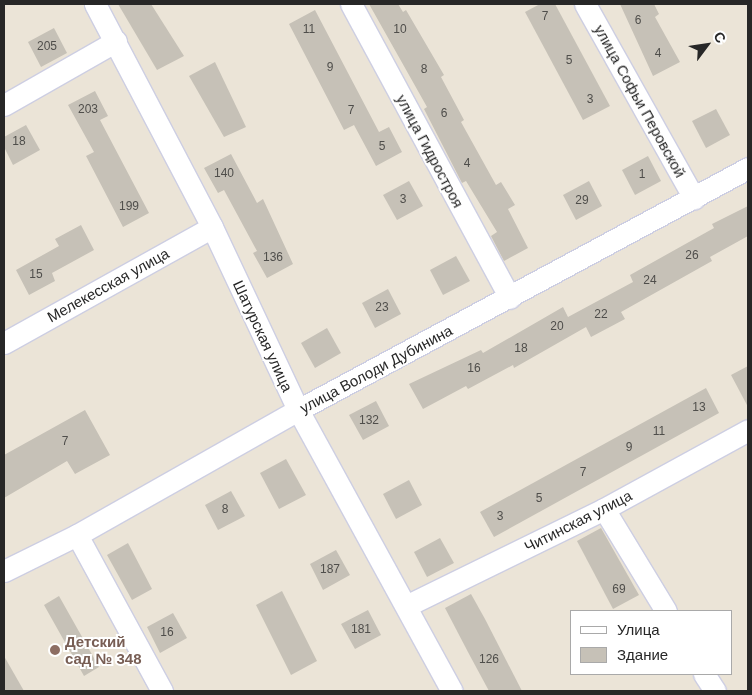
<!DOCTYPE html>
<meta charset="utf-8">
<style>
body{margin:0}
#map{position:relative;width:752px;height:695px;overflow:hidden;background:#ebe4d7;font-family:Helvetica,sans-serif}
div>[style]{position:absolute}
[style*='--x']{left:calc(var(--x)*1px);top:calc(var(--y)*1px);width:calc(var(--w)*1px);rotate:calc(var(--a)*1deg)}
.building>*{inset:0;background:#c6c1b7}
.roads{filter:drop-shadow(1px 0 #cdcee2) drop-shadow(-1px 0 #cdcee2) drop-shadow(0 1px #cdcee2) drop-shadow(0 -1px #cdcee2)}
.street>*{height:21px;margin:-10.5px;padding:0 10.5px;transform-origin:10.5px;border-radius:10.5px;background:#fff}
.dots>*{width:14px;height:14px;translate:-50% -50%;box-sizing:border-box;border:2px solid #fff;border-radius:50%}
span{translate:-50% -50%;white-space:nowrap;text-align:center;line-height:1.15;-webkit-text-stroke:4px #fff;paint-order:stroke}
.number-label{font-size:12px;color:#4f4e4b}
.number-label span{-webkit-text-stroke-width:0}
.street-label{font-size:15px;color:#272727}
.education-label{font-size:15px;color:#785e54;font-weight:700}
.left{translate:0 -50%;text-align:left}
.frame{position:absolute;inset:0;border:5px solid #272727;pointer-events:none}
.legend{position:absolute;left:570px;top:610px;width:162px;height:65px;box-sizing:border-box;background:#fff;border:1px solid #a9a9a9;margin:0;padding:6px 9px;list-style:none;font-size:15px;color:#272727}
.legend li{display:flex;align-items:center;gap:10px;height:25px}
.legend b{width:25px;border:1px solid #a9a9a9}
.north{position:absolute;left:682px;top:20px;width:50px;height:50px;-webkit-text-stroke:4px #fff;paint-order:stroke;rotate:59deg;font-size:14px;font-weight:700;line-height:20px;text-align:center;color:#272727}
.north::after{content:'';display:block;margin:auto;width:18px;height:22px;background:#272727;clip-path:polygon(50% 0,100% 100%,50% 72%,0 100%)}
</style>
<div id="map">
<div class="building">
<i style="clip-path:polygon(118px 4px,151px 4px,184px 56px,157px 70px)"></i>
<i style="clip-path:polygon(369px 4px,398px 4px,403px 12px,406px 10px,444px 75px,441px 77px,464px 120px,461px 122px,496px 185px,501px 182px,515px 205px,508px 209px,528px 248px,504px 261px,491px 236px,497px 232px,466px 181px,462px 183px,424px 109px,427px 107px)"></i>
<i style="clip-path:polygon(540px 4px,555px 4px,610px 106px,583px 120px,525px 12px)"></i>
<i style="clip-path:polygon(620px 4px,654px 4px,659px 14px,655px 17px,680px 62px,653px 76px)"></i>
<i style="clip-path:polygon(315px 10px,379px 132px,389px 127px,402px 152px,376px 166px,354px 125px,344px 130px,289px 24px)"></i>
<i style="clip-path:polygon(54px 28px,67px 53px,41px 67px,28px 42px)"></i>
<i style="clip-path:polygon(215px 62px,246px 127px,224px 137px,189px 76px)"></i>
<i style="clip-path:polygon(95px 91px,108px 116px,100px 120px,149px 213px,123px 227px,86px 156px,94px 152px,68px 105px)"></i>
<i style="clip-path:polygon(716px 109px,730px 135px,706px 148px,692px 121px)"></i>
<i style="clip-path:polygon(26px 125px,40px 150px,13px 165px,4px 147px,4px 137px)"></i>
<i style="clip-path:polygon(231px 154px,257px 203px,263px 199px,293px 264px,267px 278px,253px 253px,257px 251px,224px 190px,218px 193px,204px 168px)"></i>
<i style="clip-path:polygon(648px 156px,661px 181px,635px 195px,622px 170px)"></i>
<i style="clip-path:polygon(409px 181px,423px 206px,397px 220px,383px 195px)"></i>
<i style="clip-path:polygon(589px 181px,602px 206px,576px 220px,563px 195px)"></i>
<i style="clip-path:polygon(748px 206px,748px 236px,710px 257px,712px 261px,621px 312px,625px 319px,591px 337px,586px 327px,514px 368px,513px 365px,468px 389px,466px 386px,423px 409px,409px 384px,481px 350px,483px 353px,563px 307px,568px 317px,633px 282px,630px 275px,714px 228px,712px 224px)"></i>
<i style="clip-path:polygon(81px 225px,94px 250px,52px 273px,55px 281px,29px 295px,16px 270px,59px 246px,55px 239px)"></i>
<i style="clip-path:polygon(456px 256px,470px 281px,443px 295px,430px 270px)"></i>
<i style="clip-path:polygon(388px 289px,401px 314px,375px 328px,362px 303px)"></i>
<i style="clip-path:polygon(327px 328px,341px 353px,315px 368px,301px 343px)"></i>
<i style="clip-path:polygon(748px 366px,748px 407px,731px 375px)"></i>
<i style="clip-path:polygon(706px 388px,719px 413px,494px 537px,480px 512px)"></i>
<i style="clip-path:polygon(376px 401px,389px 426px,363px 440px,349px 415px)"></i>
<i style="clip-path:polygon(85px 410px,110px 455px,75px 474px,67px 461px,4px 498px,4px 455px)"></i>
<i style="clip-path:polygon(286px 459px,306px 495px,279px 509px,260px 473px)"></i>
<i style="clip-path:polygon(409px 480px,422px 505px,396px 519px,383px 494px)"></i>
<i style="clip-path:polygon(231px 491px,245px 516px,218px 530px,205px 505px)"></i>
<i style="clip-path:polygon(601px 528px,639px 595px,613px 609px,577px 541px)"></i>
<i style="clip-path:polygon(440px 538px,454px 563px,427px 577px,414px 552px)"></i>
<i style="clip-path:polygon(128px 543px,152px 589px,132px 600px,107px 555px)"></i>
<i style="clip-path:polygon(336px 550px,350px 575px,323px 590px,310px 564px)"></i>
<i style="clip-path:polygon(282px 591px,317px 661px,291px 675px,256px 605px)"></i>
<i style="clip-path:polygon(471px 594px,485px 619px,522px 691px,489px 691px,469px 654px,445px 608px)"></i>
<i style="clip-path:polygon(59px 596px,99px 667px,84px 676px,44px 605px)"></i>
<i style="clip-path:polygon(368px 610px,381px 635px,355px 649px,341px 624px)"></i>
<i style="clip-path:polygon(173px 613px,187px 638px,160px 653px,147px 627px)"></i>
<i style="clip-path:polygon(4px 656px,24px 691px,4px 691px)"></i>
</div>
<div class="roads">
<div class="street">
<i style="--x:95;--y:4;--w:252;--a:62.3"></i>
<i style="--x:212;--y:227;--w:202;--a:64.8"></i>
<i style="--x:298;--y:410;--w:320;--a:61.3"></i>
<i style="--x:351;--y:4;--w:334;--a:61.6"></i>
<i style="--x:585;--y:4;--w:223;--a:60.7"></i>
<i style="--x:4;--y:105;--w:129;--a:-29.7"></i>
<i style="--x:4;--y:343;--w:238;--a:-29.1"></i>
<i style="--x:604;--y:509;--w:119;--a:58.7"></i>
<i style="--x:77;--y:535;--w:178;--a:61.4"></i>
<i style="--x:4;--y:571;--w:81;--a:-26.3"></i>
<i style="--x:77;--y:535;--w:254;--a:-29.5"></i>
<i style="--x:298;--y:410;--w:511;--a:-28.27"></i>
<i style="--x:406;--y:606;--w:220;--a:-26.1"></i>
<i style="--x:604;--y:509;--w:164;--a:-28.7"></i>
<i style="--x:704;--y:674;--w:20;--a:57"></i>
</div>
</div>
<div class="dots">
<i style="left:55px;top:650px;background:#8d6e63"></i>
</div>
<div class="number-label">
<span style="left:545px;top:17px">7</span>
<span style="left:638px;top:21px">6</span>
<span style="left:309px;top:30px">11</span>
<span style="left:400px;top:30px">10</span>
<span style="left:47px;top:47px">205</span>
<span style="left:658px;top:54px">4</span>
<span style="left:569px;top:61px">5</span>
<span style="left:330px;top:68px">9</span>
<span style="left:424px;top:70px">8</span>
<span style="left:590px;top:100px">3</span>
<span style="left:88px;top:110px">203</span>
<span style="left:351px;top:111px">7</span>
<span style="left:444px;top:114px">6</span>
<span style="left:19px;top:142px">18</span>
<span style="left:382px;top:147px">5</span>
<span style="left:467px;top:164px">4</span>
<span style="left:224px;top:174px">140</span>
<span style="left:642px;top:175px">1</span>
<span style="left:403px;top:200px">3</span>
<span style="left:582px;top:201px">29</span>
<span style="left:129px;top:207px">199</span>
<span style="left:692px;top:256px">26</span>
<span style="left:273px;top:258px">136</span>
<span style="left:36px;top:275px">15</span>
<span style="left:650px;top:281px">24</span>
<span style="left:382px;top:308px">23</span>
<span style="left:601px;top:315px">22</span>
<span style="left:557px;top:327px">20</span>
<span style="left:521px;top:349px">18</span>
<span style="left:474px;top:369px">16</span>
<span style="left:699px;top:408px">13</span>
<span style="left:369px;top:421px">132</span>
<span style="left:659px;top:432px">11</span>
<span style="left:65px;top:442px">7</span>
<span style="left:629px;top:448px">9</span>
<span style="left:583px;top:473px">7</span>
<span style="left:539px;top:499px">5</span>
<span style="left:225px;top:510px">8</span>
<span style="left:500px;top:517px">3</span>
<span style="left:330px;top:570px">187</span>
<span style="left:619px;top:590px">69</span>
<span style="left:361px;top:630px">181</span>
<span style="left:167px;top:633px">16</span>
<span style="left:489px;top:660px">126</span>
</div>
<div class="street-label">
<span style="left:640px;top:101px;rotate:61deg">улица Софьи Перовской</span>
<span style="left:430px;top:151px;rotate:62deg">улица Гидростроя</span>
<span style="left:108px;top:285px;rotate:-29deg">Мелекесская улица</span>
<span style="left:263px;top:336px;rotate:65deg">Шатурская улица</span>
<span style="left:376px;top:369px;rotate:-28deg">улица Володи Дубинина</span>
<span style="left:578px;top:521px;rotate:-27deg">Читинская улица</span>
</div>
<div class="education-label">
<span class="left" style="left:65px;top:650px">Детский<br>сад № 348</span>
</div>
<div class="frame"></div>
<ul class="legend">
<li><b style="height:6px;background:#fff"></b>Улица</li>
<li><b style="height:14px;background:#c6c1b7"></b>Здание</li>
</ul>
<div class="north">С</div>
</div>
